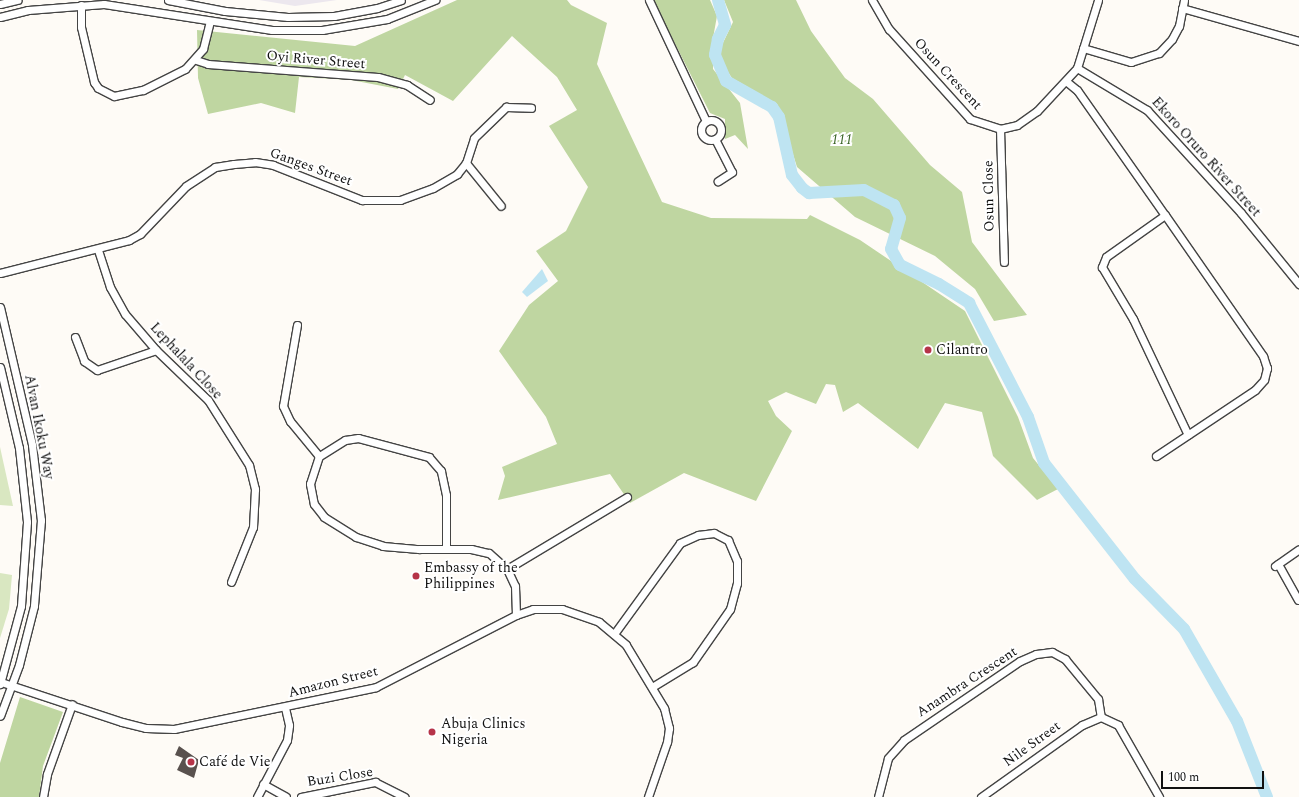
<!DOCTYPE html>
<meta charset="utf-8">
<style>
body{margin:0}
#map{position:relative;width:1299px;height:797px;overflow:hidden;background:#fefbf6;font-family:Spectral,serif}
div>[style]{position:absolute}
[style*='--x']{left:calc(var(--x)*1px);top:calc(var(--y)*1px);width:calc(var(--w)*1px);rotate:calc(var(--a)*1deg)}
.industrial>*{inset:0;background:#ece7ee}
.green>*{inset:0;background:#d9e7c1}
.forest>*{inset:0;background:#bfd6a1}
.water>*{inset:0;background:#bee4f2}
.river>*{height:12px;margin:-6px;padding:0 6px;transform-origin:6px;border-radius:6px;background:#bee4f2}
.building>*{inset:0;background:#59514e}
.roads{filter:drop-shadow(1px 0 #444) drop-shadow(-1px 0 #444) drop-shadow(0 1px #444) drop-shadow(0 -1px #444)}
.minor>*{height:7px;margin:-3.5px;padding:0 3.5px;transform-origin:3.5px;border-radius:3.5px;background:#fff}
.minor>.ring{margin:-3.5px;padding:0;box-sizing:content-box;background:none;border:7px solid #fff;border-radius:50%}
.dots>*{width:11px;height:11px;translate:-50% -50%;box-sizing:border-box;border:2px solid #fff;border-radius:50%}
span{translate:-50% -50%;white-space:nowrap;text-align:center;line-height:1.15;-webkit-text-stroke:4px #fff;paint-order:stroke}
.street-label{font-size:14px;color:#111}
.park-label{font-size:14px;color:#3a6426;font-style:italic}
.poi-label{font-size:14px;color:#111}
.left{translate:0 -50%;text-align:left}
.scale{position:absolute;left:1161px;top:771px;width:103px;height:18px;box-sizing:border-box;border:2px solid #111;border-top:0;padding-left:5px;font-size:12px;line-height:14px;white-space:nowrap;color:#111;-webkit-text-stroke:3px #fff;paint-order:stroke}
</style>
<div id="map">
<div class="industrial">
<i style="clip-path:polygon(259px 0,337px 0,295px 6px)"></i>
</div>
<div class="green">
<i style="clip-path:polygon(0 447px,13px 506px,0 505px)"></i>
<i style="clip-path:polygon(0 573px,12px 575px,9px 609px,0 638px)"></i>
</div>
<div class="forest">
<i style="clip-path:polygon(457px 0,567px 0,571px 5px,607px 23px,597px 64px,662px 202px,711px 218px,807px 219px,810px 215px,860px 240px,965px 311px,1018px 417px,1033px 458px,1058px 489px,1037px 500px,993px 456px,982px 412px,945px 403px,918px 449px,858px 403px,843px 412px,835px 385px,826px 384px,816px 404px,786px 392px,768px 401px,776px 416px,792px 431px,756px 501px,684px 473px,630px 503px,610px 474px,498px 500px,505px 476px,502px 467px,557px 444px,546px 417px,499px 351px,529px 305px,558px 281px,536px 251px,566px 231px,588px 187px,549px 126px,577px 110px,557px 77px,512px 36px,453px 101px,405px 75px,398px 89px,351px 80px,299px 77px,295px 113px,261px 103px,208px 114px,198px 78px,197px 30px,355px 46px)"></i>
<i style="clip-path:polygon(653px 0,710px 0,717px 16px,713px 38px,713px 69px,740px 103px,748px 149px,735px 135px,725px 139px,725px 119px,710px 113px)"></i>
<i style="clip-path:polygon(724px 0,796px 0,811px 31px,845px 78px,873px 99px,930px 165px,962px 192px,972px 242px,1027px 315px,994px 321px,975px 289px,935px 256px,855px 217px,797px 167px,777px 104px,732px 78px,721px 62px,721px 47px,733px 22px)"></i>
<i style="clip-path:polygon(20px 697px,63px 712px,43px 766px,39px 797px,0 797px,0 763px)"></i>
</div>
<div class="water">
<i style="clip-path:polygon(542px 269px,548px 281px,527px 297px,522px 292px)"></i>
</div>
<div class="river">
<i style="--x:718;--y:0;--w:26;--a:74"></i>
<i style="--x:725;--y:25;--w:16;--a:117"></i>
<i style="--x:718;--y:39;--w:16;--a:101"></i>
<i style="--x:715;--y:55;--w:28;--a:67"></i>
<i style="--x:726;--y:81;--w:53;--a:29.5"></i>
<i style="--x:772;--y:107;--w:12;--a:55"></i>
<i style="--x:779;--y:117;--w:59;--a:77.4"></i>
<i style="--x:792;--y:175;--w:16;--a:52"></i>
<i style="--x:802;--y:188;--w:9;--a:36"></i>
<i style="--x:809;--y:193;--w:55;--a:-3.1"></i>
<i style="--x:864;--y:190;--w:34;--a:27"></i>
<i style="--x:894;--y:205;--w:14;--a:65"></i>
<i style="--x:900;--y:218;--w:32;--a:106"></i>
<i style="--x:891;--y:249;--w:18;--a:61"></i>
<i style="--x:900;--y:265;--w:43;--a:26"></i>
<i style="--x:939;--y:284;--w:36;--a:32"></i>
<i style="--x:969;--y:303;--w:128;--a:62.6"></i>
<i style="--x:1028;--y:417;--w:49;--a:70.8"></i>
<i style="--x:1044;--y:463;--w:147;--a:51.9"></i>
<i style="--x:1135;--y:579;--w:70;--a:45.6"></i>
<i style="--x:1184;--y:629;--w:106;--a:60.1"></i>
<i style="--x:1237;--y:721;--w:82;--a:68.5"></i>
</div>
<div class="building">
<i style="clip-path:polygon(179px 746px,199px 760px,194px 778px,177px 770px,183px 758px,175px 755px)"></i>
</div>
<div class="roads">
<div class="minor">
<i style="--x:168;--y:0;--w:58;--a:10.9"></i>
<i style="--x:225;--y:11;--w:63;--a:5.4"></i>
<i style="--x:288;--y:17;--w:46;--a:-1.2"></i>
<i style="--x:334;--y:16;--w:44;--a:-10.5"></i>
<i style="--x:377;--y:8;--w:25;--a:-18"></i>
<i style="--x:649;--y:0;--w:134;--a:64.8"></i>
<i style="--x:872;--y:0;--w:34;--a:60"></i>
<i style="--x:889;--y:29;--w:121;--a:48"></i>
<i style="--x:970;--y:119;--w:32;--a:18"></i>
<i style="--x:1000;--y:129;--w:17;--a:-13"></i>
<i style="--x:1017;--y:125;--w:24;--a:-35"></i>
<i style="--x:1037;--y:111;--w:59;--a:-47.1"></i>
<i style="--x:1077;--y:68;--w:71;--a:-72.8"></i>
<i style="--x:0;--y:4;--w:18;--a:-13"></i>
<i style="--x:81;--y:5;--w:22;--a:90"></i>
<i style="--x:81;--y:27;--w:57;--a:76.7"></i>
<i style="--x:94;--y:82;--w:7;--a:56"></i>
<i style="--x:98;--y:88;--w:18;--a:27"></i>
<i style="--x:114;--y:96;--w:30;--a:-12"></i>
<i style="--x:143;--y:90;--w:47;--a:-26.6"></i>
<i style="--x:185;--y:69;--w:27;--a:-48"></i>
<i style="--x:203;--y:49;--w:29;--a:-76"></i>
<i style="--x:1182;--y:8;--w:122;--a:15.8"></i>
<i style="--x:0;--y:17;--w:29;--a:-14"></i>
<i style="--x:28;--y:10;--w:76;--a:-4.5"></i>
<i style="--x:104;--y:4;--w:170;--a:8.8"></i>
<i style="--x:272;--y:30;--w:50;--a:0"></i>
<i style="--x:322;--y:30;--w:66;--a:-9.6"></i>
<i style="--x:387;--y:19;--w:52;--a:-21.6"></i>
<i style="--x:1083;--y:48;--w:50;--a:16.3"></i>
<i style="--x:1131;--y:62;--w:29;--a:-18"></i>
<i style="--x:1159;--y:53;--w:19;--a:-47"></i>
<i style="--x:1172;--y:39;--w:15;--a:-62"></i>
<i style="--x:1179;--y:26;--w:26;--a:-79"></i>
<i style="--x:196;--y:60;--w:13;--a:18"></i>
<i style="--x:208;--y:64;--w:170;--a:4.4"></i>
<i style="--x:378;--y:77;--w:30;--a:15"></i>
<i style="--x:407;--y:85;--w:27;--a:33"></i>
<i style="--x:1077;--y:68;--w:82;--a:31"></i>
<i style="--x:1147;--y:110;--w:139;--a:47.6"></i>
<i style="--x:1241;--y:213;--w:92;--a:50.8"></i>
<i style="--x:1067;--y:82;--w:13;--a:39"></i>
<i style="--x:1077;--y:90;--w:153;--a:54.9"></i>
<i style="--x:1165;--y:215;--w:172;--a:55.2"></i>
<i style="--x:1263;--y:356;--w:13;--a:72"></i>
<i style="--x:1267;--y:368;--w:12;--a:104"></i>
<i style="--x:1264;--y:380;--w:13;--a:132"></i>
<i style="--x:1255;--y:390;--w:119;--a:146.3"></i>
<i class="ring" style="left:701px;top:120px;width:13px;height:13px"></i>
<i style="--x:1000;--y:129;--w:133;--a:88.3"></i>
<i style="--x:715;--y:139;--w:37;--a:63"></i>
<i style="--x:732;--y:172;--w:17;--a:147"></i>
<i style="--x:466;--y:163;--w:55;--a:50.9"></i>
<i style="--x:1165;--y:215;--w:72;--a:144.6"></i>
<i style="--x:1106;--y:257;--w:11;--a:112"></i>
<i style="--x:1102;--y:267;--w:61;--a:59.2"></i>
<i style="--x:1133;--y:319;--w:128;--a:64.6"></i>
<i style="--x:98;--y:250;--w:39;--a:72"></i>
<i style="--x:110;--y:287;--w:31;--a:61"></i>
<i style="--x:125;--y:314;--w:48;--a:49.3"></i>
<i style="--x:156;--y:350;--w:72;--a:43.9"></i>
<i style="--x:208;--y:400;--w:77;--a:57.8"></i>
<i style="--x:249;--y:465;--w:25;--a:76"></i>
<i style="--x:255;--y:489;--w:38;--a:93"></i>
<i style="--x:253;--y:527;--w:59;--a:111.8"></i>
<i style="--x:0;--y:273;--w:133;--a:-14.3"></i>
<i style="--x:129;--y:240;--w:13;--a:-29"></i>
<i style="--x:140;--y:234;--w:66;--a:-46.2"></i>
<i style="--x:186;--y:186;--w:35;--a:-33"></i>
<i style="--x:215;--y:167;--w:19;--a:-9"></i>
<i style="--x:234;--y:164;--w:21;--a:-5"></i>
<i style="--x:255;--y:162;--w:18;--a:9"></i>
<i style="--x:273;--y:165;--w:96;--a:21.5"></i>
<i style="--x:362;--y:200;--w:38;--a:0"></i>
<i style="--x:400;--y:200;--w:35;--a:-20"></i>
<i style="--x:433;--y:188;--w:28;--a:-30"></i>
<i style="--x:457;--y:174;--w:14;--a:-51"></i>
<i style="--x:466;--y:163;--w:26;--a:-72"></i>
<i style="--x:474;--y:138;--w:45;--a:-44.1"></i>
<i style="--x:506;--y:107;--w:25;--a:2"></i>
<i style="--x:0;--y:307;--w:142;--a:76.9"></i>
<i style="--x:32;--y:445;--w:76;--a:83.2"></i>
<i style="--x:41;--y:520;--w:86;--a:94.7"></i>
<i style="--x:34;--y:606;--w:61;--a:104.3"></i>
<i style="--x:19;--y:665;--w:54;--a:110.4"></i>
<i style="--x:297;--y:325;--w:82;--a:99.8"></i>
<i style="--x:283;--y:406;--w:17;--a:65"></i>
<i style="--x:290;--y:421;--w:45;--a:50.4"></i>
<i style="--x:75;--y:337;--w:26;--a:69"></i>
<i style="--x:84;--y:361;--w:16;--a:35"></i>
<i style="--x:97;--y:370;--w:62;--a:-18.7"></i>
<i style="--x:0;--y:367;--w:83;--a:76.8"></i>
<i style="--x:19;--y:448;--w:74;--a:83.8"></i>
<i style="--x:27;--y:522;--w:84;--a:94.1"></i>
<i style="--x:21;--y:606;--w:81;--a:105.1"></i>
<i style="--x:446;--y:549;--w:54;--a:-90"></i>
<i style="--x:446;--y:495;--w:25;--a:-102"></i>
<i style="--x:441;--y:471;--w:18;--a:-131"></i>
<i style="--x:429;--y:457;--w:73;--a:-165"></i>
<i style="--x:358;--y:438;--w:13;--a:171"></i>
<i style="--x:345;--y:440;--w:31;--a:148"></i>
<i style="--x:319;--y:456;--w:29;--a:108"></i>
<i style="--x:310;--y:484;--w:20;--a:79"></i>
<i style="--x:314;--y:504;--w:16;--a:52"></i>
<i style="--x:324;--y:517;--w:38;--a:32"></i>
<i style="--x:356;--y:537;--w:28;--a:18"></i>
<i style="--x:383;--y:546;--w:36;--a:5"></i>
<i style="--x:419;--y:549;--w:52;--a:0"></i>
<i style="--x:471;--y:549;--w:18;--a:13"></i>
<i style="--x:489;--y:553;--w:24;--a:42"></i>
<i style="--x:507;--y:569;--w:19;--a:65"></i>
<i style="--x:515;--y:586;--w:29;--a:88"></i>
<i style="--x:1278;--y:564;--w:41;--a:60.9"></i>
<i style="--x:1275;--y:566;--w:29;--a:-35"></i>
<i style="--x:507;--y:569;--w:140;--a:-31"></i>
<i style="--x:614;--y:634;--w:112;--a:-54"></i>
<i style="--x:680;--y:543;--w:20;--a:-24"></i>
<i style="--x:698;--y:535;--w:16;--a:-7"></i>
<i style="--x:714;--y:533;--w:16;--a:27"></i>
<i style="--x:728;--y:540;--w:23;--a:67"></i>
<i style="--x:737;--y:561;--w:22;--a:90"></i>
<i style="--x:737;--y:583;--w:27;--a:105"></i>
<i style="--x:730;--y:609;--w:65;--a:124.9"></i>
<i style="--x:693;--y:662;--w:48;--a:148.6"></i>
<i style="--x:1;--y:682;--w:127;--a:18.3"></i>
<i style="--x:122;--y:722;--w:25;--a:14"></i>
<i style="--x:146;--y:728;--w:28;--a:2"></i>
<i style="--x:174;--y:729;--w:206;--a:-11.7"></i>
<i style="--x:376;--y:687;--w:157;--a:-27.2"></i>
<i style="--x:516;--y:615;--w:18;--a:-19"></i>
<i style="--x:533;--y:609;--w:29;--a:0"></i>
<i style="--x:562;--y:609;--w:39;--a:19"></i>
<i style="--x:599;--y:622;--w:35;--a:40"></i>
<i style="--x:626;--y:645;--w:74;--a:58.9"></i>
<i style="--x:664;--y:708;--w:21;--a:76"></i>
<i style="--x:669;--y:728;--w:14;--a:98"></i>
<i style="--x:667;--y:742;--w:58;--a:109.1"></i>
<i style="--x:263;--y:784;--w:26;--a:29"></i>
<i style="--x:43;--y:797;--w:23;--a:-80"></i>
<i style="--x:47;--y:774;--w:74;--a:-70.3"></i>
<i style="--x:257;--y:797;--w:64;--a:-62.2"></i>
<i style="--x:287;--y:740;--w:15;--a:-82"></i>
<i style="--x:289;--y:725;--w:17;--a:-103"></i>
<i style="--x:301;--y:797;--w:76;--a:-11.5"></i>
<i style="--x:375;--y:782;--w:33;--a:27"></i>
<i style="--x:878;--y:797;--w:40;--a:-75.6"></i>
<i style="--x:888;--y:758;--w:24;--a:-48"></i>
<i style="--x:904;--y:740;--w:140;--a:-34.3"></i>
<i style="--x:1020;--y:661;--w:17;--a:-24"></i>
<i style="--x:1036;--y:654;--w:16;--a:-7"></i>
<i style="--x:1052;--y:652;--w:15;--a:28"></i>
<i style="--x:1065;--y:659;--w:52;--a:50.5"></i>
<i style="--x:1098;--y:699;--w:18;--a:81"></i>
<i style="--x:981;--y:797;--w:124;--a:-35.5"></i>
<i style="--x:1082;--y:725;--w:21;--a:-23"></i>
<i style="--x:1101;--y:717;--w:19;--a:25"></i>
<i style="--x:1118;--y:725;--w:83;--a:60.3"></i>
</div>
</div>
<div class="dots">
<i style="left:928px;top:350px;background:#b63449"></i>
<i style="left:416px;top:576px;background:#b63449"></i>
<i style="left:432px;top:732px;background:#b63449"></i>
<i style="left:191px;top:762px;background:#b63449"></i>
</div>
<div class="street-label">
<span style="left:316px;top:60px;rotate:5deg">Oyi River Street</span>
<span style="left:948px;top:74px;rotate:47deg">Osun Crescent</span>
<span style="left:1206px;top:157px;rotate:48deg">Ekoro Oruro River Street</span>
<span style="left:311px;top:167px;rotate:20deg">Ganges Street</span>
<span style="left:989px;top:196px;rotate:-91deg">Osun Close</span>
<span style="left:186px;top:361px;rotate:47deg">Lephalala Close</span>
<span style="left:39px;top:427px;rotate:79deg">Alvan Ikoku Way</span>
<span style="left:333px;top:682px;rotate:-14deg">Amazon Street</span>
<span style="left:967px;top:682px;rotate:-33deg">Anambra Crescent</span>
<span style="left:1032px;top:744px;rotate:-36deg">Nile Street</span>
<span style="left:340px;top:777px;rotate:-9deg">Buzi Close</span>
</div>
<div class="park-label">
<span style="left:842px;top:140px">111</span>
</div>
<div class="poi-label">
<span class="left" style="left:936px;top:350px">Cilantro</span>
<span class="left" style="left:424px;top:576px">Embassy of the<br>Philippines</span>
<span class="left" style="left:441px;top:732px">Abuja Clinics<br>Nigeria</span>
<span class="left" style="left:199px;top:762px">Café de Vie</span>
</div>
<div class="scale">100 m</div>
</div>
